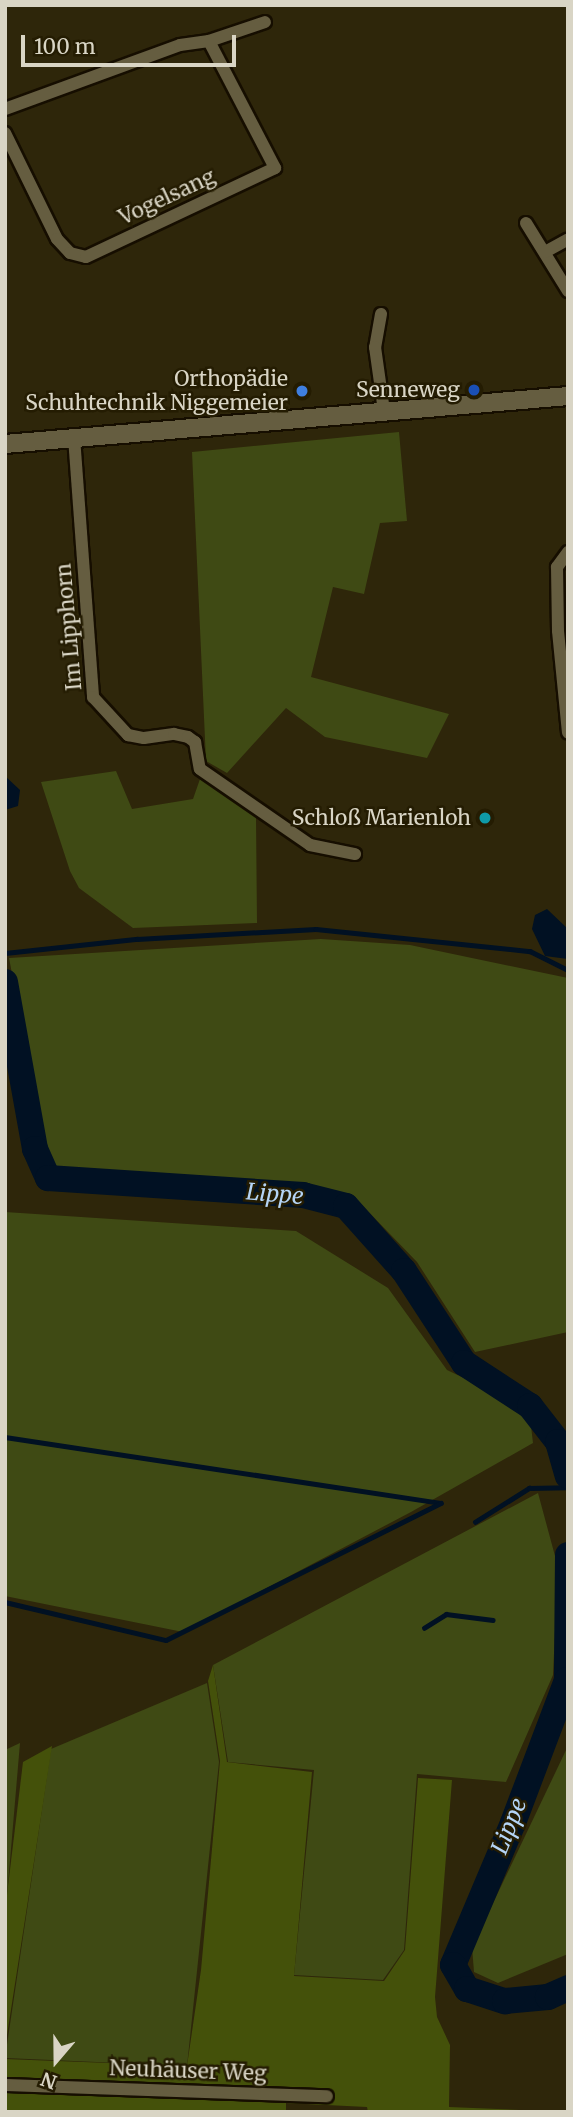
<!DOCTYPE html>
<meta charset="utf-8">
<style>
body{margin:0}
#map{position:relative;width:573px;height:2117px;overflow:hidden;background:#2e260a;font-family:Merriweather,serif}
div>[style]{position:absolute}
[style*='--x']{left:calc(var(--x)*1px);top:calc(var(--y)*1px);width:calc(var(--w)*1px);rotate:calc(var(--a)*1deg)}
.green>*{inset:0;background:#3f4a14}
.forest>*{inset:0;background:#44510a}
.water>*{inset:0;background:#011123}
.stream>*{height:4.5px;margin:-2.25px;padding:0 2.25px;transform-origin:2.25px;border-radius:2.25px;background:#011123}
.river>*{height:26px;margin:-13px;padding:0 13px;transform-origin:13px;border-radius:13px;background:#011123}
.roads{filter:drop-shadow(2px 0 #160e00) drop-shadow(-2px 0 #160e00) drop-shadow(0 2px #160e00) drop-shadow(0 -2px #160e00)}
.street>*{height:12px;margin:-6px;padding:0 6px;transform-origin:6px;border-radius:6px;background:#655d40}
.secondary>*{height:18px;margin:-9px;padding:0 9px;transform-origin:9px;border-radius:9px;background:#655d40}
.dots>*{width:19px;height:19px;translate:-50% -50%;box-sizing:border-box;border:4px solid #241c02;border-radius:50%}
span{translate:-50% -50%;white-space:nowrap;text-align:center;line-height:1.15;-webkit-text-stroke:5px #241c02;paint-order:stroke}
.street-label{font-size:21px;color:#d9d5c5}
.poi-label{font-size:21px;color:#d9d5c5}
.right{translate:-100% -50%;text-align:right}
.water-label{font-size:23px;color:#b4d4f5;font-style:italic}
.frame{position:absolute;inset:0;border:7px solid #d9d5c5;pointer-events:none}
.north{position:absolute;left:21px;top:2026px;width:70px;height:70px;-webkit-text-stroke:5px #241c02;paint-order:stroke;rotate:200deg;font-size:19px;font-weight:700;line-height:28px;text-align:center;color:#d9d5c5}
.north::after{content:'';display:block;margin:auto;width:24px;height:32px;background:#d9d5c5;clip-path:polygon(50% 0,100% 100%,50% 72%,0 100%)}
.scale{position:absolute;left:21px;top:35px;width:215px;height:32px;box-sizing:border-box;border:4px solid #d9d5c5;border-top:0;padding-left:9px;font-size:21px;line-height:24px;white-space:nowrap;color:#d9d5c5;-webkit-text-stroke:5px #241c02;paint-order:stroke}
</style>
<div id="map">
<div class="green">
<i style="clip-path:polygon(399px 432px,407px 521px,380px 523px,364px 594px,333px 587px,311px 677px,449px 714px,427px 758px,325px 737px,286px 708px,227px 773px,206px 761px,192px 452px)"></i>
<i style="clip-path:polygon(116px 771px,132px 809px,193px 799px,200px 779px,256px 817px,257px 923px,133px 928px,79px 888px,70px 871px,41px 782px)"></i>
<i style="clip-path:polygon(321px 939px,410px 945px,568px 978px,568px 1332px,475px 1352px,417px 1262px,357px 1200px,307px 1186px,49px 1167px,9px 958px)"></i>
<i style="clip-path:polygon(5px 1212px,296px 1231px,388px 1288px,447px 1370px,529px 1409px,533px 1443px,411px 1512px,183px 1632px,5px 1596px)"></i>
<i style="clip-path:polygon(538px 1493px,558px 1567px,553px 1675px,506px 1782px,417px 1774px,404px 1950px,383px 1980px,294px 1975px,314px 1770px,228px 1762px,213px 1665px)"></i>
<i style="clip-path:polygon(207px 1683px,219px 1762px,187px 2066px,5px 2058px,51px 1749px)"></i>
<i style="clip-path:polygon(20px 1743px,6px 1908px,5px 1909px,5px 1750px)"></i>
<i style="clip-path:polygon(568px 1746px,568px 1954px,498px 1983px,474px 1972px,472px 1947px)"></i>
</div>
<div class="forest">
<i style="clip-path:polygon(213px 1665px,227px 1762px,312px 1772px,294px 1976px,384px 1981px,405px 1950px,418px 1778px,452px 1780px,435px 1997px,437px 2017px,450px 2045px,449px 2107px,568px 2112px,368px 2112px,367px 2107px,286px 2103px,286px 2112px,5px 2112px,5px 2059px,187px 2066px,201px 1970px,220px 1761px,208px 1681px)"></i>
<i style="clip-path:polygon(52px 1746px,5px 2048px,5px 1911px,23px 1762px)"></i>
</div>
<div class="water">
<i style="clip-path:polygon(5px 776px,20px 790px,18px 806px,5px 810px)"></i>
<i style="clip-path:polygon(547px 909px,568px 929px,568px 959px,545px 956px,532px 929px,535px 915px)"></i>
</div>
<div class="stream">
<i style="--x:5;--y:953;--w:133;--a:-6.1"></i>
<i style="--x:137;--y:939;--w:179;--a:-3.2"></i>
<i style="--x:316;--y:929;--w:215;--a:5.9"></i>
<i style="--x:530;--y:951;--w:42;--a:26.6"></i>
<i style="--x:5;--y:1437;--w:440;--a:8.6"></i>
<i style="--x:475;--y:1522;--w:64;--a:-32.2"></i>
<i style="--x:529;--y:1488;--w:39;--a:-1"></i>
<i style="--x:5;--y:1602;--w:165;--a:13.3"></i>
<i style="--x:166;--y:1640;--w:307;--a:-26.5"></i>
<i style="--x:424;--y:1628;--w:26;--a:-32"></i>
<i style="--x:446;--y:1614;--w:47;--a:7.3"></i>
</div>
<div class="river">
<i style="--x:5;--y:982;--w:170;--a:79.8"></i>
<i style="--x:35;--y:1149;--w:32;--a:66"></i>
<i style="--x:48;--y:1178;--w:256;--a:3.8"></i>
<i style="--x:303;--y:1195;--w:44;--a:14.3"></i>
<i style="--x:346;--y:1206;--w:87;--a:48.3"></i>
<i style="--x:404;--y:1271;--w:110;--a:56.9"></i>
<i style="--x:464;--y:1363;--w:79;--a:33.1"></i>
<i style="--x:530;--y:1406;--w:46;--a:52.1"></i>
<i style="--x:558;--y:1442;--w:35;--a:74"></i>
<i style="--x:568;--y:1555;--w:125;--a:90.5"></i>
<i style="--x:567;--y:1680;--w:153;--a:110.7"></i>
<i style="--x:513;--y:1823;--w:154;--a:112.9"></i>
<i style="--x:453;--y:1965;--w:28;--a:60"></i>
<i style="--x:467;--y:1989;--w:40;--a:18"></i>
<i style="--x:505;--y:2001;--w:43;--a:-5.3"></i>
<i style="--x:548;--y:1997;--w:22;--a:-24"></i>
</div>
<div class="roads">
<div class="street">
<i style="--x:5;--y:109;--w:186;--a:-20.1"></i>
<i style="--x:180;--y:45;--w:29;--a:-8"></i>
<i style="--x:209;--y:41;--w:59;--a:-18.7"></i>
<i style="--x:5;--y:133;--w:118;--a:63.9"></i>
<i style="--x:57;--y:239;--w:19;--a:47"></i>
<i style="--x:70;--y:253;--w:16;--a:14"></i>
<i style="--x:86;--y:257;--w:209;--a:-25.2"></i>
<i style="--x:275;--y:168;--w:143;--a:-117.5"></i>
<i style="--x:526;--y:223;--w:80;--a:58.3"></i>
<i style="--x:545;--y:252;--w:26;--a:-29"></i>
<i style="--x:381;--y:314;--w:34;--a:100"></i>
<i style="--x:375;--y:347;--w:65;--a:82"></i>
<i style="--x:74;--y:437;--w:261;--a:85.8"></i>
<i style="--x:93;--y:697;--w:52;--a:47.4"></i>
<i style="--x:128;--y:735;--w:16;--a:11"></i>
<i style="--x:144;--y:738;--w:30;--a:-8"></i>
<i style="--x:174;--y:734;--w:14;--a:12"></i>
<i style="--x:188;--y:737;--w:9;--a:36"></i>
<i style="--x:195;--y:742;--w:27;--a:80"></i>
<i style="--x:200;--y:769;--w:134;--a:34.6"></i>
<i style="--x:310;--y:845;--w:46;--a:11.3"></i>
<i style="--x:568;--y:552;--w:19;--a:126"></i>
<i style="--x:557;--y:567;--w:64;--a:89.1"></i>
<i style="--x:558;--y:631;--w:102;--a:84.4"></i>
<i style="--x:5;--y:2085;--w:322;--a:2"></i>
</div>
<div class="secondary">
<i style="--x:5;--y:444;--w:565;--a:-4.87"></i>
</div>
</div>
<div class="dots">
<i style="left:474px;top:390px;background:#1a4fb4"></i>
<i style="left:302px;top:391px;background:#3f7fe0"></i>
<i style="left:485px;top:818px;background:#0f9aa8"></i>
</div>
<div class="street-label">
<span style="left:167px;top:197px;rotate:-25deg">Vogelsang</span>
<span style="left:69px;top:627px;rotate:-95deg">Im Lipphorn</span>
<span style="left:188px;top:2071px;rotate:2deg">Neuhäuser Weg</span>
</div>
<div class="poi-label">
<span class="right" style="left:288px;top:391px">Orthopädie<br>Schuhtechnik Niggemeier</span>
<span class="right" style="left:460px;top:390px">Senneweg</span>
<span class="right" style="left:471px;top:818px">Schloß Marienloh</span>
</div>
<div class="water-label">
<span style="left:275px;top:1194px;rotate:5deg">Lippe</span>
<span style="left:509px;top:1826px;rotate:-68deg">Lippe</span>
</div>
<div class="frame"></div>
<div class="north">N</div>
<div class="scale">100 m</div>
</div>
